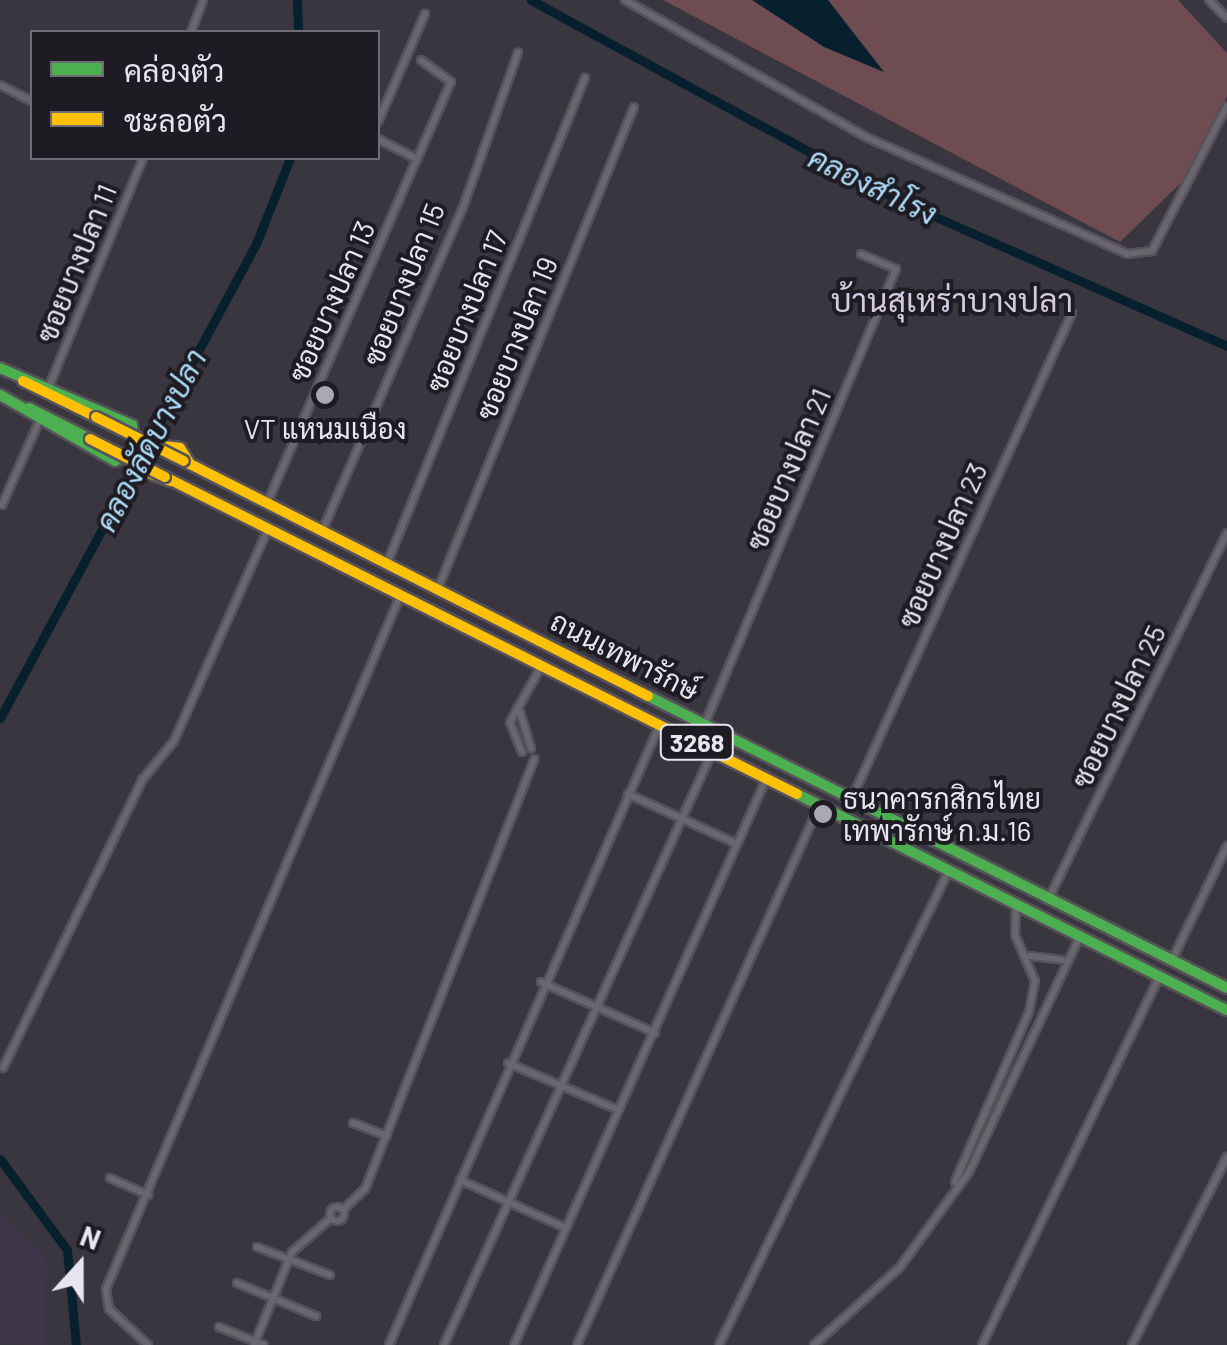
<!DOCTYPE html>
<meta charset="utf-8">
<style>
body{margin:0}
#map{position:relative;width:1227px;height:1345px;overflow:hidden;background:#39363f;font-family:Barlow,Sarabun,sans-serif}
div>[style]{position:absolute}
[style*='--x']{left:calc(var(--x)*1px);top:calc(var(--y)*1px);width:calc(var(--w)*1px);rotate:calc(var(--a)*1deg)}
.built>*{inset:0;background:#3e364b}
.green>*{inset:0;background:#6f4b52}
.water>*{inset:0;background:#06202e}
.canal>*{height:9px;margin:-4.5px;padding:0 4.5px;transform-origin:4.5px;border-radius:4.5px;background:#06202e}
.roads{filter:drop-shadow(2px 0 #56525a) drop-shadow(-2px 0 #56525a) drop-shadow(0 2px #56525a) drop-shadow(0 -2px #56525a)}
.street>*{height:6px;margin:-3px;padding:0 3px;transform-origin:3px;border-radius:3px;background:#69666e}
.street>.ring{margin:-3px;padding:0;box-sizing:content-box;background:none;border:6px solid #69666e;border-radius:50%}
.fast>*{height:10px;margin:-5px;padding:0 5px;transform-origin:5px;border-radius:5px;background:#4caf50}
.slow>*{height:10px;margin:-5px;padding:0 5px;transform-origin:5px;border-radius:5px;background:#ffc107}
.bridges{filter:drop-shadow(2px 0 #56525a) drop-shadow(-2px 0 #56525a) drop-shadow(0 2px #56525a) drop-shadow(0 -2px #56525a)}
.slow-bridge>*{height:10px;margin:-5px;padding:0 5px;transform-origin:5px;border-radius:5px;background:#ffc107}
.dots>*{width:28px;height:28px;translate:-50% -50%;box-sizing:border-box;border:5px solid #1e1b23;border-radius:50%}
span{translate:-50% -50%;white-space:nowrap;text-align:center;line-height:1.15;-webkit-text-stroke:8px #1e1b23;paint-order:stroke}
.shield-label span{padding:2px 8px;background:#1e1b23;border:2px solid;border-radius:8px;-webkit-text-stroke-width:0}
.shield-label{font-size:25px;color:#e9e5f0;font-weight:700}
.street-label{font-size:28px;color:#e9e5f0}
.poi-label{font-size:28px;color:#e9e5f0}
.left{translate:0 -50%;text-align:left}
.water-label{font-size:30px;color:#addcf7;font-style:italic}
.quarter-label{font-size:32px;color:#d3cce1}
.legend{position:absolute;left:30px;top:30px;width:350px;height:130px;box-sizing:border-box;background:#1e1b23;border:2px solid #6f6c75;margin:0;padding:12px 18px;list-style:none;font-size:30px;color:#e9e5f0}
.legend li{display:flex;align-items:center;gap:20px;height:50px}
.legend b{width:50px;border:2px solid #6f6c75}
.north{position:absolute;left:30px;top:1215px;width:100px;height:100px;-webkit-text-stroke:8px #1e1b23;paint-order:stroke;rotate:21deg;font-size:28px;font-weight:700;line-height:40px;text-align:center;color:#e9e5f0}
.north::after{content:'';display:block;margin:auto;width:35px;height:45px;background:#e9e5f0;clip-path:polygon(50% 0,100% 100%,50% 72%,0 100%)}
</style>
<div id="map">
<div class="built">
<i style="clip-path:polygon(0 1213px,47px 1259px,46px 1345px,0 1344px)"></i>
</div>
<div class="green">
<i style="clip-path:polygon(663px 0,1178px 0,1227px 53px,1227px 96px,1191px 173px,1120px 242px)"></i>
</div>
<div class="water">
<i style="clip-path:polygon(752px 0,828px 0,884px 72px,824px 47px)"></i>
</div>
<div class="canal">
<i style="--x:297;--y:0;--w:32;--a:88"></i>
<i style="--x:531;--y:0;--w:420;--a:28.6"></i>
<i style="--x:900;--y:201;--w:358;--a:23.9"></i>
<i style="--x:0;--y:718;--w:539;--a:-61.63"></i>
<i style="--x:256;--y:244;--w:92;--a:-68.4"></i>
<i style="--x:0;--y:1159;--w:113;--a:53.6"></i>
<i style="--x:67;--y:1250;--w:95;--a:84.6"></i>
</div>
<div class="roads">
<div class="street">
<i style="--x:625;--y:0;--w:277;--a:29.6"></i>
<i style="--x:866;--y:137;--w:286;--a:24.1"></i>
<i style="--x:1127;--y:254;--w:25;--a:-7"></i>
<i style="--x:1152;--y:251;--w:163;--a:-62.7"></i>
<i style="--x:1209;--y:0;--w:25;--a:45"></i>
<i style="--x:191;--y:32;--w:34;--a:-69"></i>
<i style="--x:0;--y:85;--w:36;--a:27"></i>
<i style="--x:378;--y:122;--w:118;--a:-66.5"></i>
<i style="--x:417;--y:159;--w:84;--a:-66.2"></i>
<i style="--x:451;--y:82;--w:37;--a:-144"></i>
<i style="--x:50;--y:384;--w:244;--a:-67.6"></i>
<i style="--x:268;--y:501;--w:373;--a:-66.5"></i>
<i style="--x:417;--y:159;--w:44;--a:-152.9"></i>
<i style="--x:2;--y:505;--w:91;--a:-66"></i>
<i style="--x:323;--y:529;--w:348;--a:-66.5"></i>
<i style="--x:462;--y:210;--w:167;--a:-70.4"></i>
<i style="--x:388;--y:561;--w:522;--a:-67.81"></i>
<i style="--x:439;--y:586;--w:517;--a:-67.85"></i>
<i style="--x:520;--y:712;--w:38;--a:73"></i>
<i style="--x:706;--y:721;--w:490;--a:-67.2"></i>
<i style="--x:896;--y:269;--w:38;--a:-157"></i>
<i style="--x:522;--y:752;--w:32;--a:-112"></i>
<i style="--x:510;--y:722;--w:65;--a:-60.7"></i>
<i style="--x:628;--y:794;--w:120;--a:24.6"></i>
<i style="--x:853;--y:796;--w:530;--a:-65.61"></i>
<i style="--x:1049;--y:898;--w:406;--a:-64"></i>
<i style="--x:1030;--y:956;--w:33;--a:7"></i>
<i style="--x:1172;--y:960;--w:127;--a:-64.2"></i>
<i style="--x:541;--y:982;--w:125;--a:24.1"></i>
<i style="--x:508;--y:1063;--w:120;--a:23.1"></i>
<i style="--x:3;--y:1068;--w:321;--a:-64.2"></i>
<i style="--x:143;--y:779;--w:49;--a:-50.8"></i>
<i style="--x:174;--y:741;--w:232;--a:-66.1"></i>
<i style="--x:353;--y:1123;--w:36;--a:21"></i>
<i style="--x:110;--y:1178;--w:42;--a:24.1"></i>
<i style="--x:460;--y:1180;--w:116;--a:24.4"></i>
<i style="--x:955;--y:1182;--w:185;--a:-66.5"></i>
<i style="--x:1029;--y:1012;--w:32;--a:-79"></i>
<i style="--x:1035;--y:981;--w:50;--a:-113.5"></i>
<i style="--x:1015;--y:935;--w:32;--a:-88"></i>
<i class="ring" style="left:330px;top:1207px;width:8px;height:8px"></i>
<i style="--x:343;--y:1210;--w:30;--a:-44"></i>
<i style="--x:365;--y:1189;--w:462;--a:-68.5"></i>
<i style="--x:257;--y:1247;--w:78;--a:21"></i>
<i style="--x:237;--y:1283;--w:86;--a:22.7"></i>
<i style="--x:219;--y:1327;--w:48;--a:21.8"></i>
<i style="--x:148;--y:1345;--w:53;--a:-137.3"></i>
<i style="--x:109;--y:1309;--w:20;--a:-99"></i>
<i style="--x:106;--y:1289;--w:755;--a:-67"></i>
<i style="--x:254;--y:1345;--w:100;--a:-67.8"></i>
<i style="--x:292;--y:1252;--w:52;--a:-41.1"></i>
<i style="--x:389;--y:1345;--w:678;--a:-66.42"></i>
<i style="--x:444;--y:1345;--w:653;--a:-65.67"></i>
<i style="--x:514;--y:1345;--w:622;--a:-65.99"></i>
<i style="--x:577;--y:1345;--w:591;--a:-65.82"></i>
<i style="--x:719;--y:1345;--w:528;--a:-64.16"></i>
<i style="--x:814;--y:1345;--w:116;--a:-42.2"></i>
<i style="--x:900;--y:1267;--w:117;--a:-54"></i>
<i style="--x:969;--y:1172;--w:261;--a:-64.8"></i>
<i style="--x:982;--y:1345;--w:408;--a:-64.3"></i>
<i style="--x:1132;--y:1345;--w:211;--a:-63.2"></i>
</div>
<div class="fast">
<i style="--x:0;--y:368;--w:144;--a:23.4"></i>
<i style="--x:132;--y:425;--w:23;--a:83"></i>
<i style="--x:135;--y:448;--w:24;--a:147"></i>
<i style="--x:115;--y:461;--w:133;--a:-150.1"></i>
<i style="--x:29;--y:408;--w:68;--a:26.9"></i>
<i style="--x:648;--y:696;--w:648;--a:26.76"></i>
<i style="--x:797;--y:794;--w:481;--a:26.7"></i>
</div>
<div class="slow">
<i style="--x:23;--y:381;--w:81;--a:26.3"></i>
<i style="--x:184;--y:461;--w:520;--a:26.86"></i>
<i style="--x:165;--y:477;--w:707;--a:26.64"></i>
<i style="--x:171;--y:481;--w:28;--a:-161"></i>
<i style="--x:145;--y:472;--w:28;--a:-73"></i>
<i style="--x:153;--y:445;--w:27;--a:6"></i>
<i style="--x:180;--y:448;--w:19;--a:58"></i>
</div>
</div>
<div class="bridges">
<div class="slow-bridge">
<i style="--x:96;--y:417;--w:98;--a:26.6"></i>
<i style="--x:90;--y:439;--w:84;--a:26.9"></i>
</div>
</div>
<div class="dots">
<i style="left:325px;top:395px;background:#aba8b2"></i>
<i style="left:823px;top:814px;background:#aba8b2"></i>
</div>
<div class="shield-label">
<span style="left:697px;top:742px">3268</span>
</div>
<div class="street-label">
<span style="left:76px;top:263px;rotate:-68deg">ซอยบางปลา 11</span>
<span style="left:403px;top:284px;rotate:-68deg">ซอยบางปลา 15</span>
<span style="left:331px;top:301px;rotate:-66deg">ซอยบางปลา 13</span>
<span style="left:466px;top:311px;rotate:-68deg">ซอยบางปลา 17</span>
<span style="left:516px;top:338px;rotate:-68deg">ซอยบางปลา 19</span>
<span style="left:788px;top:469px;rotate:-67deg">ซอยบางปลา 21</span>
<span style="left:942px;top:545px;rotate:-66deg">ซอยบางปลา 23</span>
<span style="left:625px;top:655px;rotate:27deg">ถนนเทพารักษ์</span>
<span style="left:1118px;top:706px;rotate:-64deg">ซอยบางปลา 25</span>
</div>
<div class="poi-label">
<span style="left:325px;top:428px">VT แหนมเนือง</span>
<span class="left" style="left:843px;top:814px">ธนาคารกสิกรไทย<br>เทพารักษ์ ก.ม.16</span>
</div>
<div class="water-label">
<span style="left:873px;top:185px;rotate:26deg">คลองสำโรง</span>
<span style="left:150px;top:440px;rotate:-62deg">คลองลัดบางปลา</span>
</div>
<div class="quarter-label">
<span style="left:952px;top:299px">บ้านสุเหร่าบางปลา</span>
</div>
<ul class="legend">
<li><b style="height:12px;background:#4caf50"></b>คล่องตัว</li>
<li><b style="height:12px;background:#ffc107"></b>ชะลอตัว</li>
</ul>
<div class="north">N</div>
</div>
